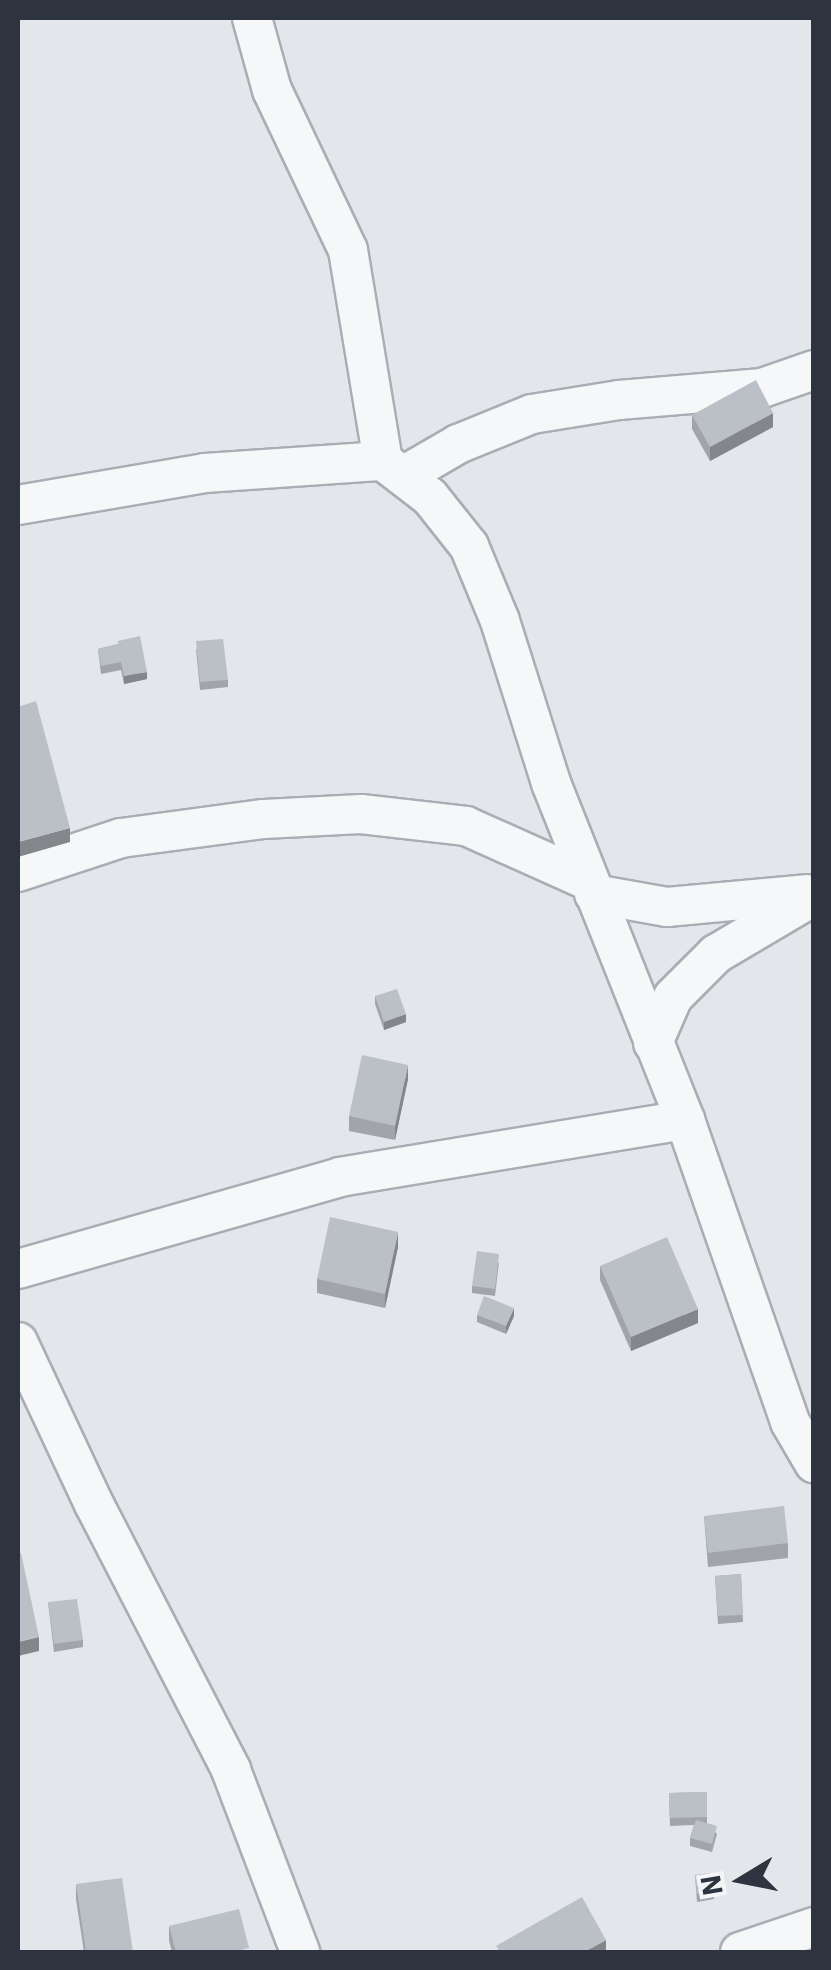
<!DOCTYPE html>
<style>
body{margin:0}
#map{position:relative;width:831px;height:1970px;overflow:hidden;background:#e3e6ea;font-family:"IBM Plex Sans",sans-serif}
div>[style]{position:absolute}
[style*='--x']{left:calc(var(--x)*1px);top:calc(var(--y)*1px);width:calc(var(--w)*1px);rotate:calc(var(--a)*1deg)}
.roads{filter:drop-shadow(2px 0 #a9adb4) drop-shadow(-2px 0 #a9adb4) drop-shadow(0 2px #a9adb4) drop-shadow(0 -2px #a9adb4)}
.minor>*{height:38px;margin:-19px;padding:0 19px;transform-origin:19px;border-radius:19px;background:#f5f7f8}
.wall>*{inset:0;background:#a1a4aa}
.shaded-wall>*{inset:0;background:#83868b}
.building>*{inset:0;background:#bbbfc6}
span{translate:-50% -50%;white-space:nowrap;text-align:center;line-height:1.15;-webkit-text-stroke:9px #f3f5f7;paint-order:stroke}
.frame{position:absolute;inset:0;border:20px solid #2d3440;pointer-events:none}
.north{position:absolute;left:691px;top:1830px;width:100px;height:100px;-webkit-text-stroke:8px #f3f5f7;paint-order:stroke;rotate:260deg;font-size:28px;font-weight:700;line-height:40px;text-align:center;color:#2d3440}
.north::after{content:'';display:block;margin:auto;width:35px;height:45px;background:#2d3440;clip-path:polygon(50% 0,100% 100%,50% 72%,0 100%)}
</style>
<div id="map">
<div class="roads">
<div class="minor">
<i style="--x:252;--y:18;--w:75;--a:74.5"></i>
<i style="--x:272;--y:90;--w:177;--a:64.6"></i>
<i style="--x:348;--y:250;--w:214;--a:80.6"></i>
<i style="--x:383;--y:461;--w:59;--a:37.5"></i>
<i style="--x:430;--y:497;--w:63;--a:51.5"></i>
<i style="--x:469;--y:546;--w:81;--a:67.5"></i>
<i style="--x:500;--y:621;--w:170;--a:72.5"></i>
<i style="--x:551;--y:783;--w:363;--a:68.3"></i>
<i style="--x:685;--y:1120;--w:320;--a:70.8"></i>
<i style="--x:790;--y:1422;--w:48;--a:59.7"></i>
<i style="--x:403;--y:476;--w:64;--a:-30.2"></i>
<i style="--x:458;--y:444;--w:80;--a:-22.1"></i>
<i style="--x:532;--y:414;--w:88;--a:-9.1"></i>
<i style="--x:619;--y:400;--w:144;--a:-4.8"></i>
<i style="--x:762;--y:388;--w:55;--a:-19.1"></i>
<i style="--x:18;--y:505;--w:190;--a:-9.7"></i>
<i style="--x:205;--y:473;--w:178;--a:-3.9"></i>
<i style="--x:18;--y:872;--w:108;--a:-18.3"></i>
<i style="--x:121;--y:838;--w:144;--a:-7.6"></i>
<i style="--x:264;--y:819;--w:97;--a:-3"></i>
<i style="--x:361;--y:814;--w:106;--a:6.5"></i>
<i style="--x:466;--y:826;--w:135;--a:24.1"></i>
<i style="--x:594;--y:894;--w:74;--a:10.1"></i>
<i style="--x:667;--y:907;--w:140;--a:-5.3"></i>
<i style="--x:653;--y:1043;--w:50;--a:-66.5"></i>
<i style="--x:673;--y:997;--w:61;--a:-45"></i>
<i style="--x:716;--y:954;--w:114;--a:-30.6"></i>
<i style="--x:18;--y:1269;--w:335;--a:-15.9"></i>
<i style="--x:340;--y:1177;--w:350;--a:-9.4"></i>
<i style="--x:18;--y:1342;--w:179;--a:64.9"></i>
<i style="--x:94;--y:1504;--w:299;--a:62.7"></i>
<i style="--x:231;--y:1770;--w:195;--a:69.2"></i>
<i style="--x:740;--y:1952;--w:78;--a:-18.7"></i>
</div>
</div>
<div class="wall">
<i style="clip-path:polygon(692px 415px,773px 427px,710px 461px,692px 429px)"></i>
<i style="clip-path:polygon(118px 644px,147px 679px,124px 684px,121px 670px,101px 674px,98px 649px)"></i>
<i style="clip-path:polygon(196px 649px,228px 680px,228px 687px,200px 690px)"></i>
<i style="clip-path:polygon(375px 996px,406px 1022px,384px 1030px,375px 1004px)"></i>
<i style="clip-path:polygon(408px 1079px,395px 1140px,349px 1131px,349px 1116px)"></i>
<i style="clip-path:polygon(398px 1247px,385px 1308px,317px 1293px,317px 1279px)"></i>
<i style="clip-path:polygon(499px 1262px,495px 1296px,472px 1293px,472px 1286px)"></i>
<i style="clip-path:polygon(600px 1266px,698px 1323px,631px 1351px,600px 1280px)"></i>
<i style="clip-path:polygon(477px 1315px,514px 1316px,506px 1334px,477px 1322px)"></i>
<i style="clip-path:polygon(704px 1516px,788px 1543px,788px 1558px,708px 1567px)"></i>
<i style="clip-path:polygon(741px 1574px,743px 1622px,718px 1624px,715px 1576px)"></i>
<i style="clip-path:polygon(48px 1602px,83px 1640px,83px 1647px,54px 1652px)"></i>
<i style="clip-path:polygon(707px 1792px,707px 1823px,717px 1834px,712px 1852px,690px 1846px,690px 1838px,694px 1825px,670px 1826px,669px 1793px)"></i>
<i style="clip-path:polygon(695px 1875px,714px 1892px,714px 1899px,697px 1902px)"></i>
<i style="clip-path:polygon(76px 1884px,133px 1952px,84px 1952px,76px 1899px)"></i>
<i style="clip-path:polygon(169px 1926px,249px 1952px,172px 1952px,169px 1941px)"></i>
</div>
<div class="shaded-wall">
<i style="clip-path:polygon(773px 413px,773px 427px,710px 461px,710px 447px)"></i>
<i style="clip-path:polygon(147px 672px,147px 679px,124px 684px,124px 676px)"></i>
<i style="clip-path:polygon(70px 828px,70px 842px,18px 857px,18px 842px)"></i>
<i style="clip-path:polygon(406px 1014px,406px 1022px,384px 1030px,384px 1022px)"></i>
<i style="clip-path:polygon(408px 1065px,408px 1079px,395px 1140px,395px 1126px)"></i>
<i style="clip-path:polygon(398px 1232px,398px 1247px,385px 1308px,385px 1294px)"></i>
<i style="clip-path:polygon(514px 1308px,514px 1316px,506px 1334px,506px 1326px)"></i>
<i style="clip-path:polygon(698px 1309px,698px 1323px,631px 1351px,631px 1337px)"></i>
<i style="clip-path:polygon(39px 1637px,39px 1651px,18px 1656px,18px 1642px)"></i>
<i style="clip-path:polygon(606px 1940px,606px 1952px,584px 1952px)"></i>
</div>
<div class="building">
<i style="clip-path:polygon(756px 380px,773px 413px,710px 447px,692px 415px)"></i>
<i style="clip-path:polygon(140px 636px,147px 672px,124px 676px,121px 662px,101px 666px,98px 649px,118px 644px,118px 641px)"></i>
<i style="clip-path:polygon(223px 639px,228px 680px,200px 682px,196px 641px)"></i>
<i style="clip-path:polygon(36px 701px,70px 828px,18px 842px,18px 707px)"></i>
<i style="clip-path:polygon(397px 989px,406px 1014px,384px 1022px,375px 996px)"></i>
<i style="clip-path:polygon(362px 1055px,408px 1065px,395px 1126px,349px 1116px)"></i>
<i style="clip-path:polygon(330px 1217px,398px 1232px,385px 1294px,317px 1279px)"></i>
<i style="clip-path:polygon(667px 1237px,698px 1309px,631px 1337px,600px 1266px)"></i>
<i style="clip-path:polygon(477px 1251px,499px 1254px,495px 1289px,472px 1286px)"></i>
<i style="clip-path:polygon(484px 1296px,514px 1308px,506px 1326px,477px 1315px)"></i>
<i style="clip-path:polygon(784px 1506px,788px 1543px,708px 1553px,704px 1516px)"></i>
<i style="clip-path:polygon(21px 1553px,39px 1637px,18px 1642px,18px 1554px)"></i>
<i style="clip-path:polygon(741px 1574px,743px 1615px,718px 1616px,715px 1576px)"></i>
<i style="clip-path:polygon(77px 1599px,83px 1640px,54px 1644px,48px 1602px)"></i>
<i style="clip-path:polygon(707px 1792px,707px 1817px,670px 1818px,669px 1793px)"></i>
<i style="clip-path:polygon(696px 1820px,717px 1826px,712px 1844px,690px 1838px)"></i>
<i style="clip-path:polygon(710px 1873px,714px 1892px,697px 1894px,695px 1875px)"></i>
<i style="clip-path:polygon(122px 1878px,133px 1952px,86px 1952px,76px 1884px)"></i>
<i style="clip-path:polygon(582px 1897px,606px 1940px,584px 1952px,500px 1952px,496px 1946px)"></i>
<i style="clip-path:polygon(239px 1909px,249px 1948px,232px 1952px,176px 1952px,169px 1926px)"></i>
</div>
<div class="frame"></div>
<div class="north">N</div>
</div>
